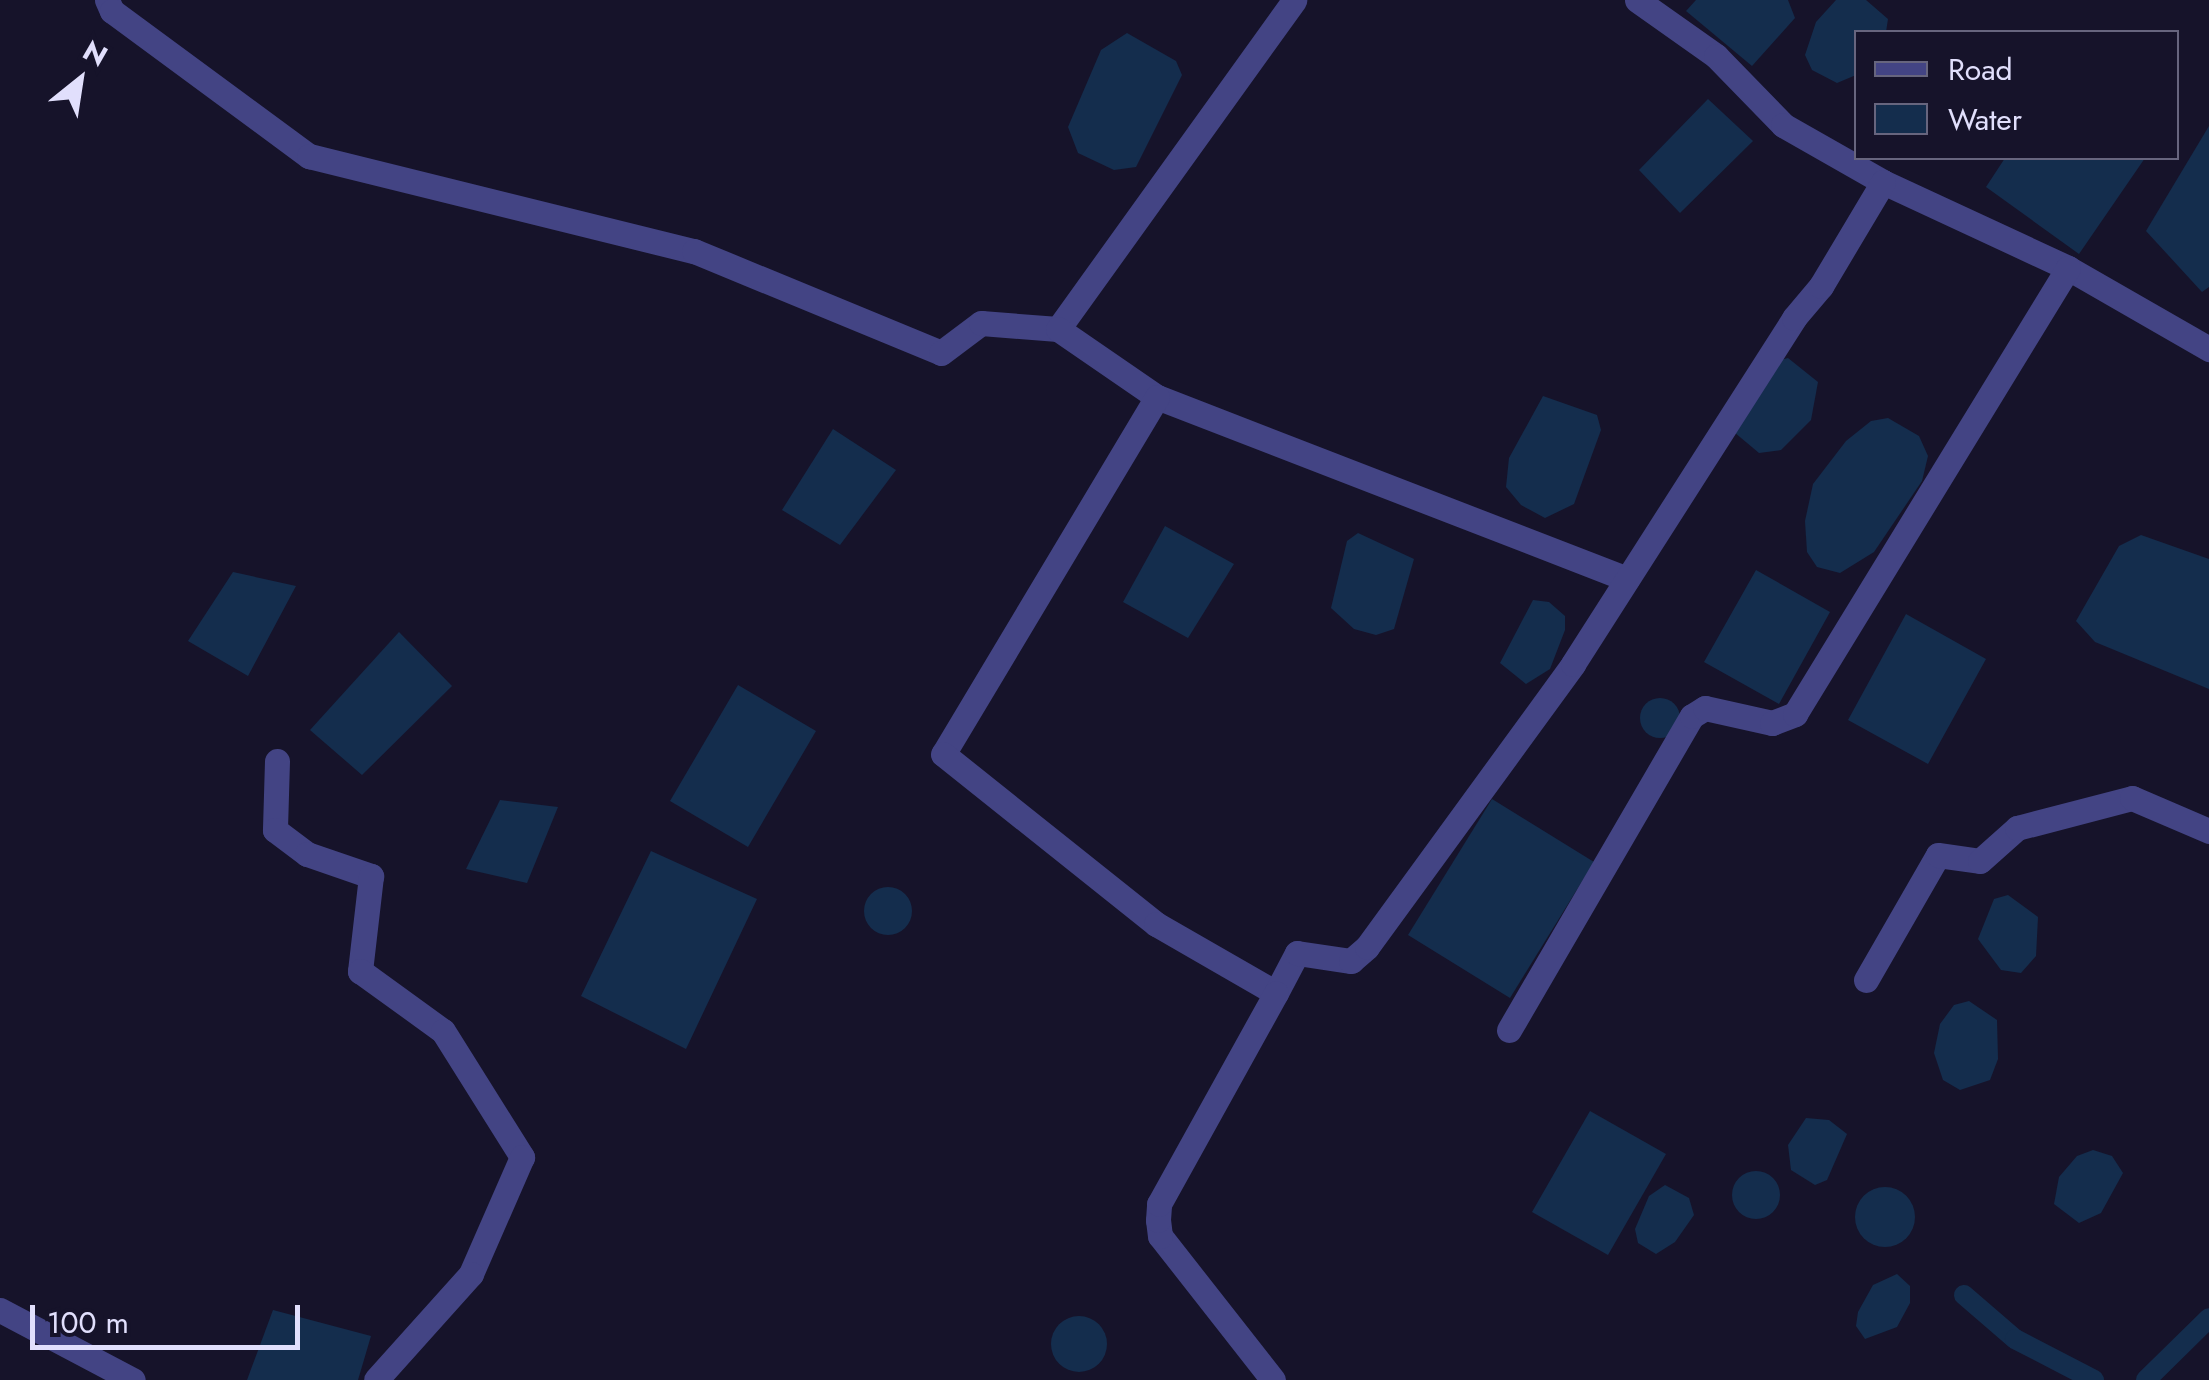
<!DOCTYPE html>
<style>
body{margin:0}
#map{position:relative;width:2209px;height:1380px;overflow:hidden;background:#16132a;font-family:Jost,sans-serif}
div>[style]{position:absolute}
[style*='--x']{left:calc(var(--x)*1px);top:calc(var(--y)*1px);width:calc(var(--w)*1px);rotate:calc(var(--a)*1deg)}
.water>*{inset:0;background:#142d4d}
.round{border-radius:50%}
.canal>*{height:20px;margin:-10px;padding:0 10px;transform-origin:10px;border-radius:10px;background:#142d4d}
.minor>*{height:25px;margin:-12.5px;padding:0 12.5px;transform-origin:12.5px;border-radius:12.5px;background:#434484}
span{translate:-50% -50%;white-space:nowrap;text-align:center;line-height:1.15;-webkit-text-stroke:8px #16132a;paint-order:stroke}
.legend{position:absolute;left:1854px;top:30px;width:325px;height:130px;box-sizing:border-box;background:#16132a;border:2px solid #67657e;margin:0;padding:12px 18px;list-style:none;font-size:30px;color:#e1dffc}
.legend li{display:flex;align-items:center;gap:20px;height:50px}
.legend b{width:50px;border:2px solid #67657e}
.north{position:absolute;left:30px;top:30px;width:100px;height:100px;-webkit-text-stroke:8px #16132a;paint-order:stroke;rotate:30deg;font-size:28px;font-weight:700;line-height:40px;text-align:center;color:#e1dffc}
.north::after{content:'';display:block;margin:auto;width:35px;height:45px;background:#e1dffc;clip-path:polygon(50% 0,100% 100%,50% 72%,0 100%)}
.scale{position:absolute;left:30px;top:1305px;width:270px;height:45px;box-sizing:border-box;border:5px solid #e1dffc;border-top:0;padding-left:12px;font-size:30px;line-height:35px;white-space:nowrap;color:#e1dffc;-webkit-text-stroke:8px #16132a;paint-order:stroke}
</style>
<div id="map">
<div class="water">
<i style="clip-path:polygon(1696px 0,1788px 0,1795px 18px,1752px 66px,1686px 11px)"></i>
<i style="clip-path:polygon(1836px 0,1866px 0,1888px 19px,1886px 32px,1856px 32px,1856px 75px,1837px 83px,1812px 70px,1805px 55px,1816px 22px)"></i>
<i style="clip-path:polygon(1127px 33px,1176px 61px,1182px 75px,1136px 167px,1114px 170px,1078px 153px,1068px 127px,1101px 50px)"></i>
<i style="clip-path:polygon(1708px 99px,1753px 141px,1680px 213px,1639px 170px)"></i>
<i style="clip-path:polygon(2209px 126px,2209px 287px,2202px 292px,2146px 231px)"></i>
<i style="clip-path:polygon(2005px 158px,2145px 158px,2079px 254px,1986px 187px)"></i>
<i style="clip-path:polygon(1788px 358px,1818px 382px,1811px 420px,1781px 450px,1759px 453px,1734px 432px,1780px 360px)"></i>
<i style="clip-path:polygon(1543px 396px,1597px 415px,1601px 430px,1574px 504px,1545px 518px,1521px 505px,1506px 487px,1509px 458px)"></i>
<i style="clip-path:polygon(1888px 418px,1919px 436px,1928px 456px,1922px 481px,1874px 552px,1840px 573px,1817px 567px,1807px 552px,1805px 521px,1813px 484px,1846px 441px,1871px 421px)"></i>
<i style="clip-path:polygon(833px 429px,896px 470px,840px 545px,782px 510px)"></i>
<i style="clip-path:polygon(1165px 526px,1234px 564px,1188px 638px,1123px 602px)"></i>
<i style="clip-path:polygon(1358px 533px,1414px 559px,1394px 629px,1376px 635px,1354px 629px,1331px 608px,1347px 541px)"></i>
<i style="clip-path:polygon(2141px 535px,2209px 559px,2209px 689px,2095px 642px,2076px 621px,2119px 546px)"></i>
<i style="clip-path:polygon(1756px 570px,1830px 612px,1779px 704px,1704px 662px)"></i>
<i style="clip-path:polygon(233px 572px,296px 586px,248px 676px,188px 641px)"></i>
<i style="clip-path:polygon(1533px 600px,1549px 602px,1565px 616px,1565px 630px,1550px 669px,1526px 684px,1500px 663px)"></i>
<i style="clip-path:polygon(1906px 614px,1986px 659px,1928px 764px,1848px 720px)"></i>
<i style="clip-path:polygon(399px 632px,452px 686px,362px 775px,310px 730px)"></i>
<i style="clip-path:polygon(738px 685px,816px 731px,748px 847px,670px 801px)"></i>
<i class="round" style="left:1640px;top:698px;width:40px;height:40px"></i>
<i style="clip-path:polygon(1492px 799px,1594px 862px,1510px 998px,1408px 935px)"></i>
<i style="clip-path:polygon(500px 800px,558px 807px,527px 883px,466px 869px)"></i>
<i style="clip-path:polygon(651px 851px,757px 899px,686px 1049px,581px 996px)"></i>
<i class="round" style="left:864px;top:887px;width:48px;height:48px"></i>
<i style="clip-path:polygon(2008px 895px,2038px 917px,2036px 956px,2021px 973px,2001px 970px,1978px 939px,1994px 899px)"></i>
<i style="clip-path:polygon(1969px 1001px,1997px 1020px,1998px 1059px,1990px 1080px,1960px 1090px,1943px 1080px,1934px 1053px,1940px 1024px,1954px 1005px)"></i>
<i style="clip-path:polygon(1590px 1111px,1666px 1154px,1608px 1255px,1532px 1212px)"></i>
<i style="clip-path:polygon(1806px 1118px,1829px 1120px,1847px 1134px,1827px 1180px,1815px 1185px,1791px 1170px,1788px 1145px)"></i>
<i style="clip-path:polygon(2093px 1150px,2112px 1156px,2123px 1173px,2101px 1213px,2079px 1223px,2054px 1204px,2059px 1177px,2077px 1156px)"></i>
<i class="round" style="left:1732px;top:1171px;width:48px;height:48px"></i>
<i style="clip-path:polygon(1665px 1185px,1689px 1198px,1694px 1215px,1675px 1242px,1656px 1254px,1638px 1243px,1635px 1229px,1649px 1196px)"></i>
<i class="round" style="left:1855px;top:1187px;width:60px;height:60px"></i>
<i style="clip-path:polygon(1897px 1274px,1910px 1286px,1910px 1303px,1897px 1327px,1865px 1339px,1856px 1326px,1858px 1312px,1873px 1285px)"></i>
<i style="clip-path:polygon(273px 1310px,371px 1336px,358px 1380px,247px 1380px)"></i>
<i class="round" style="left:1051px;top:1316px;width:56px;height:56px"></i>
</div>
<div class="canal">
<i style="--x:1964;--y:1295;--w:67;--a:40.8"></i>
<i style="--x:2015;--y:1339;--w:89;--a:27.4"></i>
<i style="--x:2146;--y:1380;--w:88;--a:-44.5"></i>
</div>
<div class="minor">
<i style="--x:107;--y:0;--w:12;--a:66"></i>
<i style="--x:112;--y:11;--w:245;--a:36.4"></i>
<i style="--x:309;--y:156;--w:397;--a:13.9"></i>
<i style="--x:694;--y:251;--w:267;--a:22.4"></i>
<i style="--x:941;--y:353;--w:50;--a:-36.9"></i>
<i style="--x:981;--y:323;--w:77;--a:4.5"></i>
<i style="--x:1058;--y:329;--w:405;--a:-54.3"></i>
<i style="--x:1637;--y:0;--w:97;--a:35.3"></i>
<i style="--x:1716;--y:56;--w:96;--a:45.8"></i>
<i style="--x:1783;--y:125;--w:115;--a:29.7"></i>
<i style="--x:1883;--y:182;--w:204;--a:24.9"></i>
<i style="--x:2068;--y:268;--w:163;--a:29.9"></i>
<i style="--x:1058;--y:329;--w:120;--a:34.5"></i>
<i style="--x:1157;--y:397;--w:504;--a:21.17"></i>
<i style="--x:1157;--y:397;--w:416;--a:120.9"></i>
<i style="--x:943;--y:754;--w:273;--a:38.6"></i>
<i style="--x:1156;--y:924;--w:138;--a:29.9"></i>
<i style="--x:1276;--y:993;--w:45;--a:-62.3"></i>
<i style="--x:1297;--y:953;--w:55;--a:8.4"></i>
<i style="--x:1351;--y:961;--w:21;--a:-41"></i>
<i style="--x:1367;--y:947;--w:350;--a:-53.9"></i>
<i style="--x:1573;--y:664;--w:411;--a:-57.4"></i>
<i style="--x:1794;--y:318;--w:42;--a:-49.8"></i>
<i style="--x:1821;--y:286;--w:121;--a:-59.2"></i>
<i style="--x:277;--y:761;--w:69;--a:91.7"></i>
<i style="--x:275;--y:830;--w:40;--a:37"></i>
<i style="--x:307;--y:854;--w:68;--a:19"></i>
<i style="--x:371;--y:876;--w:96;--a:96.6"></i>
<i style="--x:360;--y:971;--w:102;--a:35.9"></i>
<i style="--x:443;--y:1031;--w:149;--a:57.9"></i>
<i style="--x:522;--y:1157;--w:128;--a:113.6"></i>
<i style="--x:471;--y:1274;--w:142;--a:131.9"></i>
<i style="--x:1866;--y:980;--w:144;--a:-60.1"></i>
<i style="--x:1938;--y:855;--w:42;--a:8.1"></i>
<i style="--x:1980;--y:861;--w:50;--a:-41.7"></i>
<i style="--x:2017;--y:828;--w:119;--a:-14.6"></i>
<i style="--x:2132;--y:798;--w:84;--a:23.2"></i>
<i style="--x:1509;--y:1030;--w:363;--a:-59.8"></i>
<i style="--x:1692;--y:716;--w:15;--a:-32"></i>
<i style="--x:1705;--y:708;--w:69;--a:12.6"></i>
<i style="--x:1772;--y:723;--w:25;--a:-21"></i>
<i style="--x:1795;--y:714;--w:523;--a:-58.53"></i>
<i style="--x:0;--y:1310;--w:150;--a:27.8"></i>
<i style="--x:1273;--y:1380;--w:183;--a:-128.1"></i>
<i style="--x:1160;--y:1236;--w:16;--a:-97"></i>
<i style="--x:1158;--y:1220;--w:16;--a:-86"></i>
<i style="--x:1159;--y:1204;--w:241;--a:-61"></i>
</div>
<ul class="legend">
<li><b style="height:12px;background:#434484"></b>Road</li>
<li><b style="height:28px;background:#142d4d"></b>Water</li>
</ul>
<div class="north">N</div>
<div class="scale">100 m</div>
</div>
